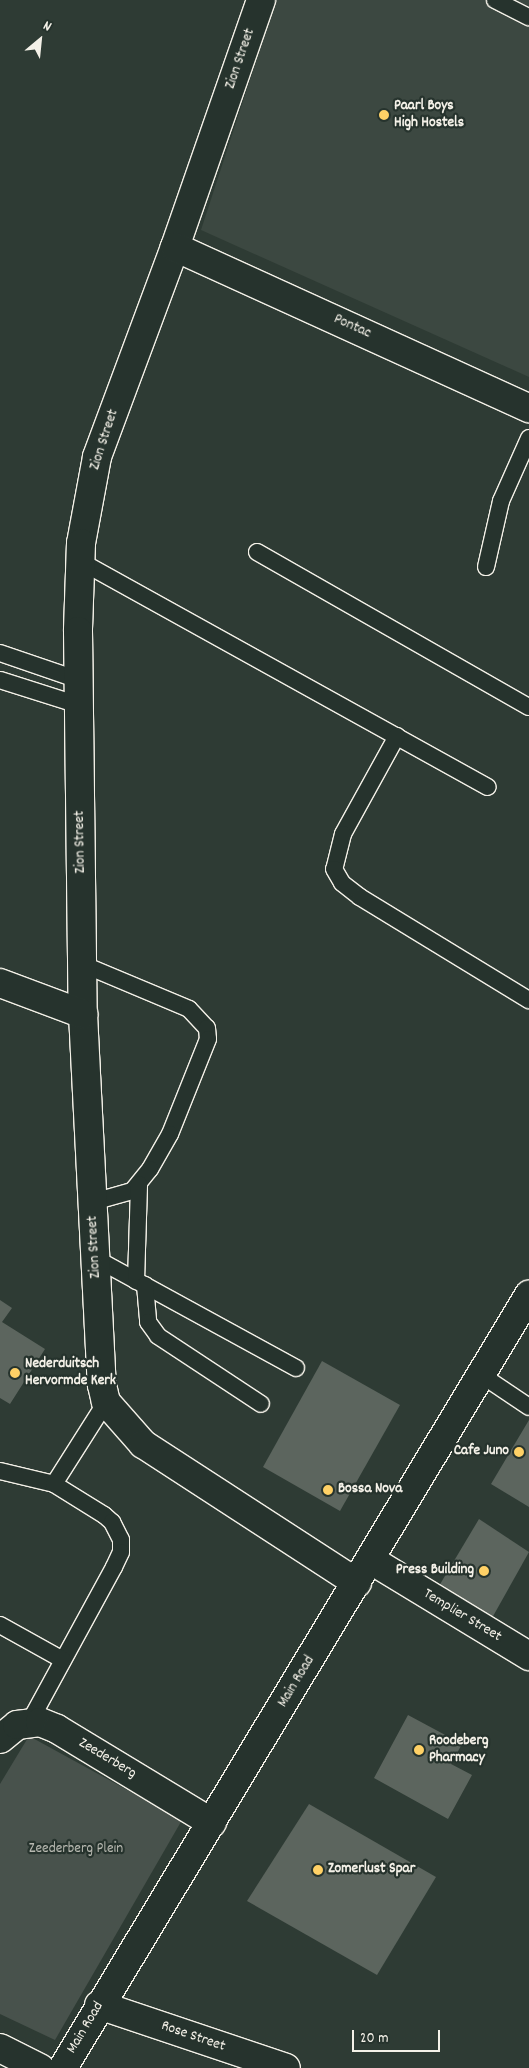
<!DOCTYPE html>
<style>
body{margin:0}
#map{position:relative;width:529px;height:2068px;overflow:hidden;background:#2e3b34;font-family:Dekko,sans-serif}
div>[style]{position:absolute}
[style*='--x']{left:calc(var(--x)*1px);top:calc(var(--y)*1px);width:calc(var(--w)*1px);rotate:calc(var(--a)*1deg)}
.built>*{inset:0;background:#3c4841}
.green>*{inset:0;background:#48524c}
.building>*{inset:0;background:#5c655e}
.roads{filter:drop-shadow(1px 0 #f4f1e8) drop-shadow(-1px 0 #f4f1e8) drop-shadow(0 1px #f4f1e8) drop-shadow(0 -1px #f4f1e8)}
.service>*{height:16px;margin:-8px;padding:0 8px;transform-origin:8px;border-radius:8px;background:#26332d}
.minor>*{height:28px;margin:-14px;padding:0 14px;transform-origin:14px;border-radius:14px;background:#26332d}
.primary>*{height:28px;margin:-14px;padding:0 14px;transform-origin:14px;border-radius:14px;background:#26332d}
.dots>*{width:14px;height:14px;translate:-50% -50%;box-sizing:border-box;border:2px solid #26332d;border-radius:50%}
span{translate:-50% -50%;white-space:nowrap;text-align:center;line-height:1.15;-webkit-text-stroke:4.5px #26332d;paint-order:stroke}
.street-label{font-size:15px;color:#f4f1e8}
.poi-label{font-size:15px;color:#f4f1e8;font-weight:700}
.left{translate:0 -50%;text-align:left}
.right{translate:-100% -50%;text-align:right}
.park-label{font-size:15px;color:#b8b9b1}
.north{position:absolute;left:15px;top:15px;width:50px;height:50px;-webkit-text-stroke:4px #26332d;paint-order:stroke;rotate:28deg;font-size:14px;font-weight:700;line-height:20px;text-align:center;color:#f4f1e8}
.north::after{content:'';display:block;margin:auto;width:18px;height:22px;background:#f4f1e8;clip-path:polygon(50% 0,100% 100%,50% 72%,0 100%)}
.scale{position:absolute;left:352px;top:2030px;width:88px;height:22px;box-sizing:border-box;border:2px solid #f4f1e8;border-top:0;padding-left:6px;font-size:15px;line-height:18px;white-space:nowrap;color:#f4f1e8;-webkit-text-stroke:4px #26332d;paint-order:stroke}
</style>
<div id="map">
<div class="built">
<i style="clip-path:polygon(276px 0,529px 0,529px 377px,201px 230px)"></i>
</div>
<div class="green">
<i style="clip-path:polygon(29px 1736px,182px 1820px,55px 2040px,0 2014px,0 1784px)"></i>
</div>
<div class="building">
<i style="clip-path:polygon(0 1300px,12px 1308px,2px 1322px,45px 1349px,10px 1404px,0 1398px)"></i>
<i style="clip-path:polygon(322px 1361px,400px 1405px,340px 1511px,263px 1467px)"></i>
<i style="clip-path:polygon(529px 1420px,529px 1507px,491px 1484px)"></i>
<i style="clip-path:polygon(479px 1519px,529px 1552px,492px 1618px,439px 1586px)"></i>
<i style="clip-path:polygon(408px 1715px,462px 1744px,451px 1764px,472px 1775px,448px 1819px,374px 1778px)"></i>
<i style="clip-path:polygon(309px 1804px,436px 1877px,377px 1975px,247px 1901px)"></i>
</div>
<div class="roads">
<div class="service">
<i style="--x:495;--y:0;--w:38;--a:27"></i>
<i style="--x:257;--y:552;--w:313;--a:29.7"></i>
<i style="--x:80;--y:561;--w:466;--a:29"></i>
<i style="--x:486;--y:567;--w:68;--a:-77.2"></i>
<i style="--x:501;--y:501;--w:69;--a:-66"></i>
<i style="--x:0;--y:653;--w:83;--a:18.9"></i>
<i style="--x:0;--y:680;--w:83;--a:17.6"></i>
<i style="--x:397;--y:736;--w:112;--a:118.9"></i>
<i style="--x:343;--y:834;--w:36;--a:104"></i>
<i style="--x:334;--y:869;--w:16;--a:60"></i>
<i style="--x:342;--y:883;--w:23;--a:38"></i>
<i style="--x:360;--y:897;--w:198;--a:31.4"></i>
<i style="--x:82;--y:964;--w:116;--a:22.8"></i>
<i style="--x:189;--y:1009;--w:26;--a:47"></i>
<i style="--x:207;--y:1028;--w:11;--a:85"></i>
<i style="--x:208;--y:1039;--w:102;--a:111.8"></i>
<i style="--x:170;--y:1134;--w:40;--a:119.7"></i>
<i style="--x:150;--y:1169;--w:28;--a:129"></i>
<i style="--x:132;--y:1191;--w:41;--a:164.2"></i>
<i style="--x:95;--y:1258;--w:229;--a:28.7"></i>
<i style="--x:136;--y:1281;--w:97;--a:-88.2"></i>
<i style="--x:145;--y:1285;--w:37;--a:85"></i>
<i style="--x:148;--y:1322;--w:17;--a:54"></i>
<i style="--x:158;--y:1336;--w:123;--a:33.4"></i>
<i style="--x:483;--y:1376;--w:55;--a:34"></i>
<i style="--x:0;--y:1471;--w:56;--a:13.5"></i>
<i style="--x:54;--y:1484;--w:59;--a:31.8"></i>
<i style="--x:104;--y:1515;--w:11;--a:41"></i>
<i style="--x:112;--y:1522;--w:20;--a:63"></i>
<i style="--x:121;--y:1540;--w:12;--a:90"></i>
<i style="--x:121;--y:1552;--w:17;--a:115"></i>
<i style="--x:114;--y:1567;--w:175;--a:118.6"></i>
<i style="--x:54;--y:1484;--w:97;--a:-57.6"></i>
<i style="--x:0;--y:1625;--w:72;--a:29.1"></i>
</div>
<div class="minor">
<i style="--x:261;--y:0;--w:262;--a:109.2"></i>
<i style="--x:175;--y:247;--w:224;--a:110.4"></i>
<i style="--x:97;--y:457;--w:87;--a:100.5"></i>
<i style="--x:81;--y:543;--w:88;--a:92"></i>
<i style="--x:78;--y:631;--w:383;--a:89.3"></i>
<i style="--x:83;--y:1014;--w:371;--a:87.1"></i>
<i style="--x:102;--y:1385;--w:17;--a:77"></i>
<i style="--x:106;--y:1402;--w:56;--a:48.6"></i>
<i style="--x:143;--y:1444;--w:255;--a:33"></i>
<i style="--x:175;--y:247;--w:389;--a:24.5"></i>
<i style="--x:0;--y:983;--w:89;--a:20.5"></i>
<i style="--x:371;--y:1560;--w:185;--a:31.3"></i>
<i style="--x:0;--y:1739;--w:22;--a:-39"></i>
<i style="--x:17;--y:1725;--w:23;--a:-7"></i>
<i style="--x:40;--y:1722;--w:18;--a:22"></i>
<i style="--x:57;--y:1729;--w:181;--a:31.2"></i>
<i style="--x:99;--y:2005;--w:197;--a:18.6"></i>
<i style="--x:0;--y:2048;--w:45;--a:26.6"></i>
</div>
<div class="primary">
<i style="--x:63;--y:2068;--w:903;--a:-58.92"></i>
</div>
</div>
<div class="dots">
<i style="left:384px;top:115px;background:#ffd166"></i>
<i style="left:15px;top:1373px;background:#ffd166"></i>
<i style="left:519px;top:1452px;background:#ffd166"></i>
<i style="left:328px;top:1490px;background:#ffd166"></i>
<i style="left:484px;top:1571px;background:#ffd166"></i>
<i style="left:419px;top:1750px;background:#ffd166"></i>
<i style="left:318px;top:1870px;background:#ffd166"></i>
</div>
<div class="street-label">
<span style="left:241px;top:59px;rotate:-71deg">Zion Street</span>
<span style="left:352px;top:327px;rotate:24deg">Pontac</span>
<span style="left:105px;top:440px;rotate:-72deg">Zion Street</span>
<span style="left:81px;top:842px;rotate:-91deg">Zion Street</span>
<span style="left:95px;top:1247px;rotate:-93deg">Zion Street</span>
<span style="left:462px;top:1616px;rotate:31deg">Templier Street</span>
<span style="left:297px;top:1682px;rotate:-59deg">Main Road</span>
<span style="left:107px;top:1759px;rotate:31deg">Zeederberg</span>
<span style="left:86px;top:2028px;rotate:-59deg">Main Road</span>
<span style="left:193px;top:2037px;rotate:19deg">Rose Street</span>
</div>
<div class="poi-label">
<span class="left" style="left:394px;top:115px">Paarl Boys<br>High Hostels</span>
<span class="left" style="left:25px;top:1373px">Nederduitsch<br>Hervormde Kerk</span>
<span class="right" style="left:509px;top:1452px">Cafe Juno</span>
<span class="left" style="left:338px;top:1490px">Bossa Nova</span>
<span class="right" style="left:474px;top:1571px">Press Building</span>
<span class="left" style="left:429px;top:1750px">Roodeberg<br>Pharmacy</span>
<span class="left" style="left:328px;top:1870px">Zomerlust Spar</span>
</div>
<div class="park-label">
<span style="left:76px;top:1850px">Zeederberg Plein</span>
</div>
<div class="north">N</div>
<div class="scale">20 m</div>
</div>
